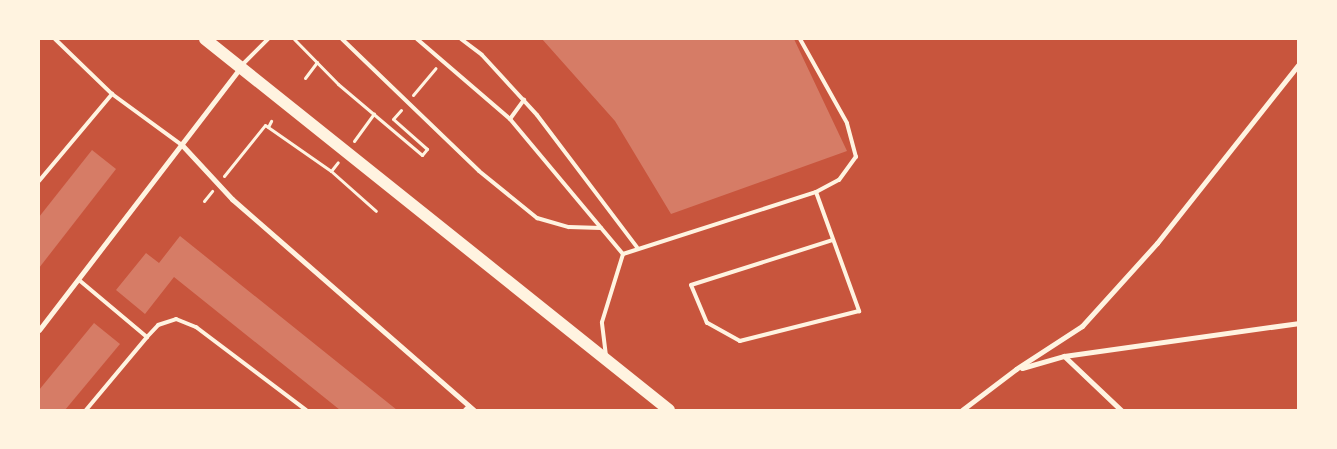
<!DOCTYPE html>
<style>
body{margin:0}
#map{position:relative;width:1337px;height:449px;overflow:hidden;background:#c8553d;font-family:Barlow,sans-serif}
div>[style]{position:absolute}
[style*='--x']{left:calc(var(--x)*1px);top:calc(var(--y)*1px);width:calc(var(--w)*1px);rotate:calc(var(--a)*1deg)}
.building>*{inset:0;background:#d67c66}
.path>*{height:3px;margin:-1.5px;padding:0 1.5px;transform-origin:1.5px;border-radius:1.5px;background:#fff3e0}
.service>*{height:4px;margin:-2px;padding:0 2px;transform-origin:2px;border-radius:2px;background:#fff3e0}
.minor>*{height:5px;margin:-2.5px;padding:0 2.5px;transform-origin:2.5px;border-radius:2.5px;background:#fff3e0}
.trunk>*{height:12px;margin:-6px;padding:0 6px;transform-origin:6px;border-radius:6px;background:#fff3e0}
span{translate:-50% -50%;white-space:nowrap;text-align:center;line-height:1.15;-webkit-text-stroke:4.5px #fff3e0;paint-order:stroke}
.frame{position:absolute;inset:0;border:40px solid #fff3e0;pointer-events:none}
</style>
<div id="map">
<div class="building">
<i style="clip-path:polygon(542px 39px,794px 39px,847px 151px,671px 214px,615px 121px)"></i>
<i style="clip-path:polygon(92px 150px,116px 169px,39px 268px,39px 217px)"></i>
<i style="clip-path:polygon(180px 236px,397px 410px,340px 410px,174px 277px,145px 314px,116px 290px,146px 253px,159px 263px)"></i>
<i style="clip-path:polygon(94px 323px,120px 344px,65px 410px,39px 410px,39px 390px)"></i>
</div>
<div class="path">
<i style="--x:294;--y:39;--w:63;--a:45.6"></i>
<i style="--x:338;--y:84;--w:110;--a:40.2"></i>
<i style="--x:422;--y:155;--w:8;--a:-50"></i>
<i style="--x:427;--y:149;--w:45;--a:-138.6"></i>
<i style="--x:393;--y:119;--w:12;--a:-48"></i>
<i style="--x:305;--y:78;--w:20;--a:-53"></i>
<i style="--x:413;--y:95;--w:35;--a:-50"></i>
<i style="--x:268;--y:127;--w:7;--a:-63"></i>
<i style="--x:354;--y:141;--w:34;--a:-54"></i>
<i style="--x:331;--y:171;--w:11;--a:-52"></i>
<i style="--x:224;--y:176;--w:65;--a:-51.2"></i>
<i style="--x:265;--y:125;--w:80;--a:34.9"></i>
<i style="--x:331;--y:171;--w:60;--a:41.6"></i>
<i style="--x:204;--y:201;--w:13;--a:-51"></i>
</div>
<div class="service">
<i style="--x:55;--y:39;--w:79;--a:44"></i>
<i style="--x:112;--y:94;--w:87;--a:36.1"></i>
<i style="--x:342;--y:39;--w:190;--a:43.9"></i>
<i style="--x:479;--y:171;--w:75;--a:39"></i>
<i style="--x:537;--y:218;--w:33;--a:16"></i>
<i style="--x:569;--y:227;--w:32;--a:2"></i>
<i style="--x:417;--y:39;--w:123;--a:40.7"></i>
<i style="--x:510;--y:119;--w:24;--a:-54"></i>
<i style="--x:461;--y:39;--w:26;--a:37"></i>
<i style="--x:482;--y:55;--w:81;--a:47.5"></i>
<i style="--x:537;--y:115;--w:166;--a:52.9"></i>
<i style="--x:242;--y:65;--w:37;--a:-45"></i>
<i style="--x:510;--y:119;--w:176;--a:50.1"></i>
<i style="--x:39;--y:181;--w:114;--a:-50"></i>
<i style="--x:816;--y:192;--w:127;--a:70.1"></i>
<i style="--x:859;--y:311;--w:123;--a:165.9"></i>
<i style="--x:740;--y:341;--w:38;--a:-151"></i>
<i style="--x:707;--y:323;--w:41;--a:-112.8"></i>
<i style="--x:691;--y:285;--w:149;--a:-17.6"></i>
<i style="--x:79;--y:280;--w:89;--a:40"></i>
<i style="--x:147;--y:337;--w:16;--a:-47"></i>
<i style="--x:158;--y:325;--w:19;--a:-18"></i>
<i style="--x:176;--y:319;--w:22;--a:22"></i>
<i style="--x:196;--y:327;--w:138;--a:37"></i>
<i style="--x:606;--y:356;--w:34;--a:-97"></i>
<i style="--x:602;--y:322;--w:71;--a:-72.8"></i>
<i style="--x:623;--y:254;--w:203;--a:-17.8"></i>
<i style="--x:816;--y:192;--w:26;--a:-28"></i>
<i style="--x:839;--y:180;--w:29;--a:-54"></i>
<i style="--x:856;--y:157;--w:35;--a:-105"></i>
<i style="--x:847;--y:123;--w:96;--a:-119.2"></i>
<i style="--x:86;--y:410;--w:95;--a:-50.1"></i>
<i style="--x:465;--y:410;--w:6;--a:-45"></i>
</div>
<div class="minor">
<i style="--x:182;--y:145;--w:74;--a:47.2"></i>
<i style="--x:232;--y:199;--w:321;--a:41.1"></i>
<i style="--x:39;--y:330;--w:330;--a:-52.5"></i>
<i style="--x:1064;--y:356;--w:79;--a:43.5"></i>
<i style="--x:1022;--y:368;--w:44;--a:-15.9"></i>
<i style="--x:1064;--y:356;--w:236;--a:-8"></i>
<i style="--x:962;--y:410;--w:68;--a:-37.2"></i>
<i style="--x:1016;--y:369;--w:79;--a:-33.1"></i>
<i style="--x:1082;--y:326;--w:112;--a:-47.9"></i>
<i style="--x:1157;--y:243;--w:227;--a:-51.6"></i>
</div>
<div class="trunk">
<i style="--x:205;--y:39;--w:594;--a:38.64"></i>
</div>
<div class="frame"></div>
</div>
